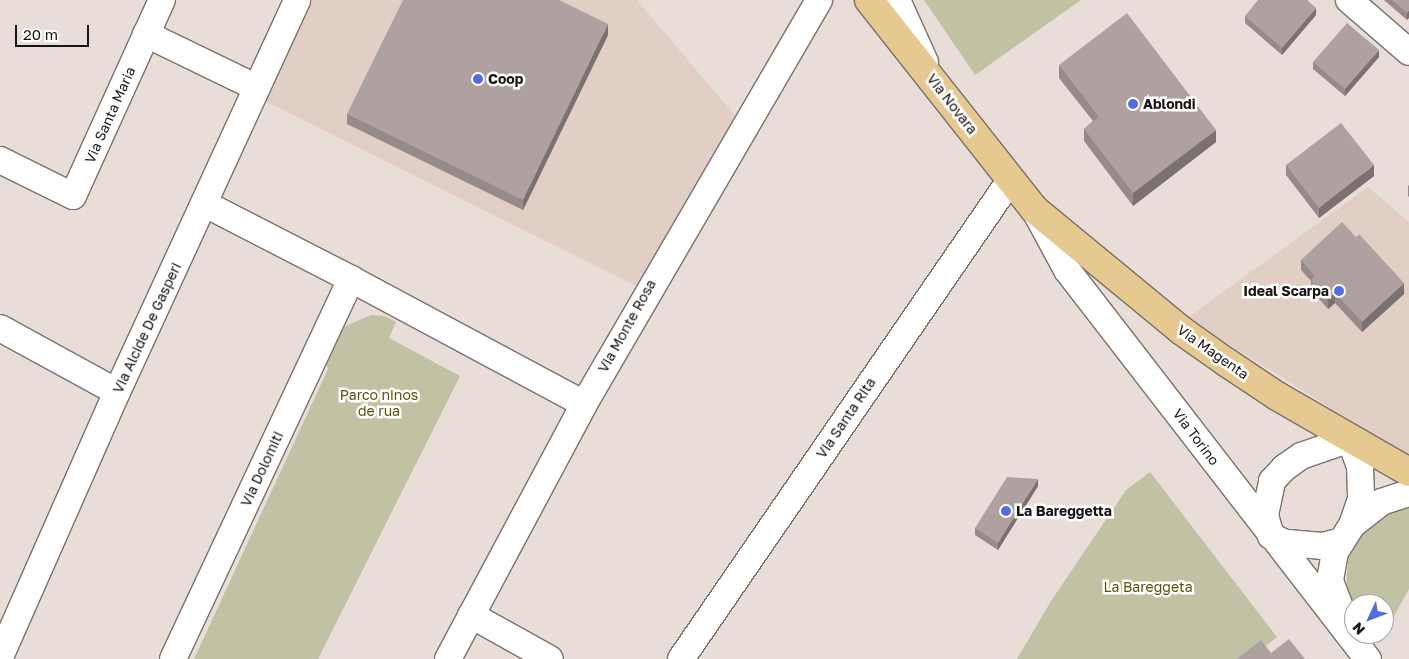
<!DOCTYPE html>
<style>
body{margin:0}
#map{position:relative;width:1409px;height:659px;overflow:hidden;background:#e9ded7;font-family:"Golos Text",sans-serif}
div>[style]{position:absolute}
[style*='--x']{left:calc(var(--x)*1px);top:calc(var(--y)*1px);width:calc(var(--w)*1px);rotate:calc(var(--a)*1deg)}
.built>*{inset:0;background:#e1cfc5}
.green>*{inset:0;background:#c1c2a3}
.roads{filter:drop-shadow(1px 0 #7b716b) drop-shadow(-1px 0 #7b716b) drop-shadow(0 1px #7b716b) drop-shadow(0 -1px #7b716b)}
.street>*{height:26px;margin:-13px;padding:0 13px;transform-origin:13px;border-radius:13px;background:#fff}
.primary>*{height:28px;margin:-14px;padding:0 14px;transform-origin:14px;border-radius:14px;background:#e6c891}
.wall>*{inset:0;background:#968a8a}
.shaded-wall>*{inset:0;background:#7a7170}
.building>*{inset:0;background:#aea1a0}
.dots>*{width:14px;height:14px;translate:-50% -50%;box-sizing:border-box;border:2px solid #fff;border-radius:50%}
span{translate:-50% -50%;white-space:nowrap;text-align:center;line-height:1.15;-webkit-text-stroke:5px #fff;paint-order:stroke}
.poi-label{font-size:14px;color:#181412;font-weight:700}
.left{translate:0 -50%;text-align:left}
.right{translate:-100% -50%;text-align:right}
.street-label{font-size:14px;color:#181412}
.park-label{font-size:14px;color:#555408}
.north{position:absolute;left:1344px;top:594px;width:50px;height:50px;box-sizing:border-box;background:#fff;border:1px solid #a3a1a0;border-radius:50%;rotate:227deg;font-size:14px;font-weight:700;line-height:20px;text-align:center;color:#181412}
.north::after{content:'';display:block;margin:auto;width:18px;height:22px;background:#526de2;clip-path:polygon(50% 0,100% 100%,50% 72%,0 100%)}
.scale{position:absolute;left:15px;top:25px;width:74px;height:22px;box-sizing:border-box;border:2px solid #181412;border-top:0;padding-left:6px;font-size:15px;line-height:18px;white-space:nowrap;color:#181412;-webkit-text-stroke:4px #fff;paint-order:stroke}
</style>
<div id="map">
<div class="built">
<i style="clip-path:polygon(307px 0,637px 0,738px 119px,638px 287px,263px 100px)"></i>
<i style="clip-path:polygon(1368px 187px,1409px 222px,1409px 457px,1187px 318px)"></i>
</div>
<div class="green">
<i style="clip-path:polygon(924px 0,1081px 0,975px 75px)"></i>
<i style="clip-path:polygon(371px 315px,385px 316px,396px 322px,389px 338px,460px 376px,318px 659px,194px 659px,328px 369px,326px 362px,341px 328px)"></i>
<i style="clip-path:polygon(1150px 472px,1277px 637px,1250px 659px,1017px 659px,1051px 601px,1126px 490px)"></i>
<i style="clip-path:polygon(1409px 507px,1409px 589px,1384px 634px,1384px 604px,1354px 604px,1354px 608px,1346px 590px,1348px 559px,1361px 532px,1388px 511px)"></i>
</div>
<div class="roads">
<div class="street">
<i style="--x:897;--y:0;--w:68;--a:65.7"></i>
<i style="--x:1349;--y:0;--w:79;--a:40.9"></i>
<i style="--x:146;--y:34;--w:123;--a:25.9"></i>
<i style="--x:0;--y:160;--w:81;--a:26.3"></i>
<i style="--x:73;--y:196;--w:215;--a:-65.6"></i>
<i style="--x:205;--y:204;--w:164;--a:27.2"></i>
<i style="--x:351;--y:279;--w:264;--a:28.2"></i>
<i style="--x:1034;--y:209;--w:69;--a:61.6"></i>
<i style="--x:1067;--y:270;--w:492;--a:52.3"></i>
<i style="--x:0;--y:328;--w:133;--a:28.7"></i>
<i style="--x:1352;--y:525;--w:37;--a:-38"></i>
<i style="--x:1381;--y:502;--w:29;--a:-18"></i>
<i style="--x:1342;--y:541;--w:20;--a:165"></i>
<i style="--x:1323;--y:546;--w:38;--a:-175"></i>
<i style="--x:1285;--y:543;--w:16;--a:-153"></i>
<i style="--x:1271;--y:536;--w:22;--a:-106"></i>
<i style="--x:1265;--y:515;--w:35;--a:-78"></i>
<i style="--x:1272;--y:481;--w:18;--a:-47"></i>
<i style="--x:1284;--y:468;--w:21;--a:-35"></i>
<i style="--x:1301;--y:456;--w:52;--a:-19.1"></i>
<i style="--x:1350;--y:439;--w:30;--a:70"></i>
<i style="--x:1360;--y:467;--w:32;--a:88"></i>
<i style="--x:1361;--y:499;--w:28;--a:109"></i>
<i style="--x:1352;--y:525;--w:32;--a:122"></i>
<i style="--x:1335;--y:552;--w:29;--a:100"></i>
<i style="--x:1330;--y:581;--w:36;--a:69"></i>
<i style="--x:471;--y:615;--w:90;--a:29.1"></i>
<i style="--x:0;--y:657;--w:290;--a:-66.2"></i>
<i style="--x:117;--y:392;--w:431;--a:-65.3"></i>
<i style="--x:173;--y:659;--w:420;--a:-64.9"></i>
<i style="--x:448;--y:659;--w:289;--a:-61.9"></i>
<i style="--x:584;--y:404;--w:467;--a:-59.8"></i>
<i style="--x:681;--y:659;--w:582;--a:-55.49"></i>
</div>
<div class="primary">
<i style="--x:869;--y:0;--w:266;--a:51.7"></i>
<i style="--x:1034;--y:209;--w:192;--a:39.5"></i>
<i style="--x:1182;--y:331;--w:54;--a:35.2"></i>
<i style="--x:1226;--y:362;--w:61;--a:33.7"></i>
<i style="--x:1277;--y:396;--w:152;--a:29.9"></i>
</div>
</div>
<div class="wall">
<i style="clip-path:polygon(1384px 0,1409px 0,1407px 20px)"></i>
<i style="clip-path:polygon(1316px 15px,1282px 55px,1245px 23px,1245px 16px)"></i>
<i style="clip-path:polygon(608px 35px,523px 210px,347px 124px,347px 114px)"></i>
<i style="clip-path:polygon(1379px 57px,1345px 96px,1313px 69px,1313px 62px)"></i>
<i style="clip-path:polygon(1059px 65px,1216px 142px,1133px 206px,1084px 141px,1084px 129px,1093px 121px,1059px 78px)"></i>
<i style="clip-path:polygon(1286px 165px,1374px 176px,1319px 218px,1286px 175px)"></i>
<i style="clip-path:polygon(1409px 185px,1409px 197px,1408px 196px,1408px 186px)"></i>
<i style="clip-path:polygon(1301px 260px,1404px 294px,1362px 332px,1335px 303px,1328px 309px,1311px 290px,1311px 281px,1301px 270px)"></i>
<i style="clip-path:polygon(1038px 486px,998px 550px,975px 535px,975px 528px)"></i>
</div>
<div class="shaded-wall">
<i style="clip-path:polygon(1316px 8px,1316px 15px,1282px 55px,1282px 48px)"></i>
<i style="clip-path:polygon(1409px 10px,1409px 18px,1407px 20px,1407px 13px)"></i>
<i style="clip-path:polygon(608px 24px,608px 35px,523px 210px,523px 200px)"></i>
<i style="clip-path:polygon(1379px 50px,1379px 57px,1345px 96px,1345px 89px)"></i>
<i style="clip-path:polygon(1216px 130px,1216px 142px,1133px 206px,1133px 193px)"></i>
<i style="clip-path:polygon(1374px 165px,1374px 176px,1319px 218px,1319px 208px)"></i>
<i style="clip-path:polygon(1404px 283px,1404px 294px,1362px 332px,1362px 322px)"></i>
<i style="clip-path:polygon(1335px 293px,1335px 303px,1328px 309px,1328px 299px)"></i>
<i style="clip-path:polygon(1038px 479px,1038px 486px,998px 550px,998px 543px)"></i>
</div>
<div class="building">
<i style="clip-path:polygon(403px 0,559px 0,608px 24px,523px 200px,347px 114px)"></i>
<i style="clip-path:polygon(1258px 0,1307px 0,1316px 8px,1282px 48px,1245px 16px)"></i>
<i style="clip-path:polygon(1392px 0,1409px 0,1409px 10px,1407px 13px)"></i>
<i style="clip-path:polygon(1127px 13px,1216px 130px,1133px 193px,1084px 129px,1099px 117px,1059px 65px)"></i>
<i style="clip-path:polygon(1347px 23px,1379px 50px,1345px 89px,1313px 62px)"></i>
<i style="clip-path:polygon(1341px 123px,1374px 165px,1319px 208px,1286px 165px)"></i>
<i style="clip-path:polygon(1342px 222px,1356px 237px,1359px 234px,1404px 283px,1362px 322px,1335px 293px,1328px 299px,1311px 280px,1315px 276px,1301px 260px)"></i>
<i style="clip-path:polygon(1007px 477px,1038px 479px,998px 543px,975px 528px)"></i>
<i style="clip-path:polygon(1289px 639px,1305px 659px,1237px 659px,1261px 640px,1271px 653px)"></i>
</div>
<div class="dots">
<i style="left:478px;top:79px;background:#526de2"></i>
<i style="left:1133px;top:104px;background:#526de2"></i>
<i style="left:1339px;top:291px;background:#526de2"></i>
<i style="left:1006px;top:511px;background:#526de2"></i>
</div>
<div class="poi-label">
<span class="left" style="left:488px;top:79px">Coop</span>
<span class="left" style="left:1143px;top:104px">Ablondi</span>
<span class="right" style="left:1329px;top:291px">Ideal Scarpa</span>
<span class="left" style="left:1016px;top:511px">La Bareggetta</span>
</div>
<div class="street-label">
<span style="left:952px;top:104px;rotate:52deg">Via Novara</span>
<span style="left:110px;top:115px;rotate:-66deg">Via Santa Maria</span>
<span style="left:627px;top:326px;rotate:-61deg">Via Monte Rosa</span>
<span style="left:147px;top:328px;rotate:-65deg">Via Alcide De Gasperi</span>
<span style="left:1213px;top:352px;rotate:35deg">Via Magenta</span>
<span style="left:846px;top:418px;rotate:-56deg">Via Santa Rita</span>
<span style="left:1196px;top:437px;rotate:53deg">Via Torino</span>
<span style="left:262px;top:469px;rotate:-65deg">Via Dolomiti</span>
</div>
<div class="park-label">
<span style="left:379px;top:403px">Parco ninos<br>de rua</span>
<span style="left:1148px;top:587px">La Bareggeta</span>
</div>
<div class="north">N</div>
<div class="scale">20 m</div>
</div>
